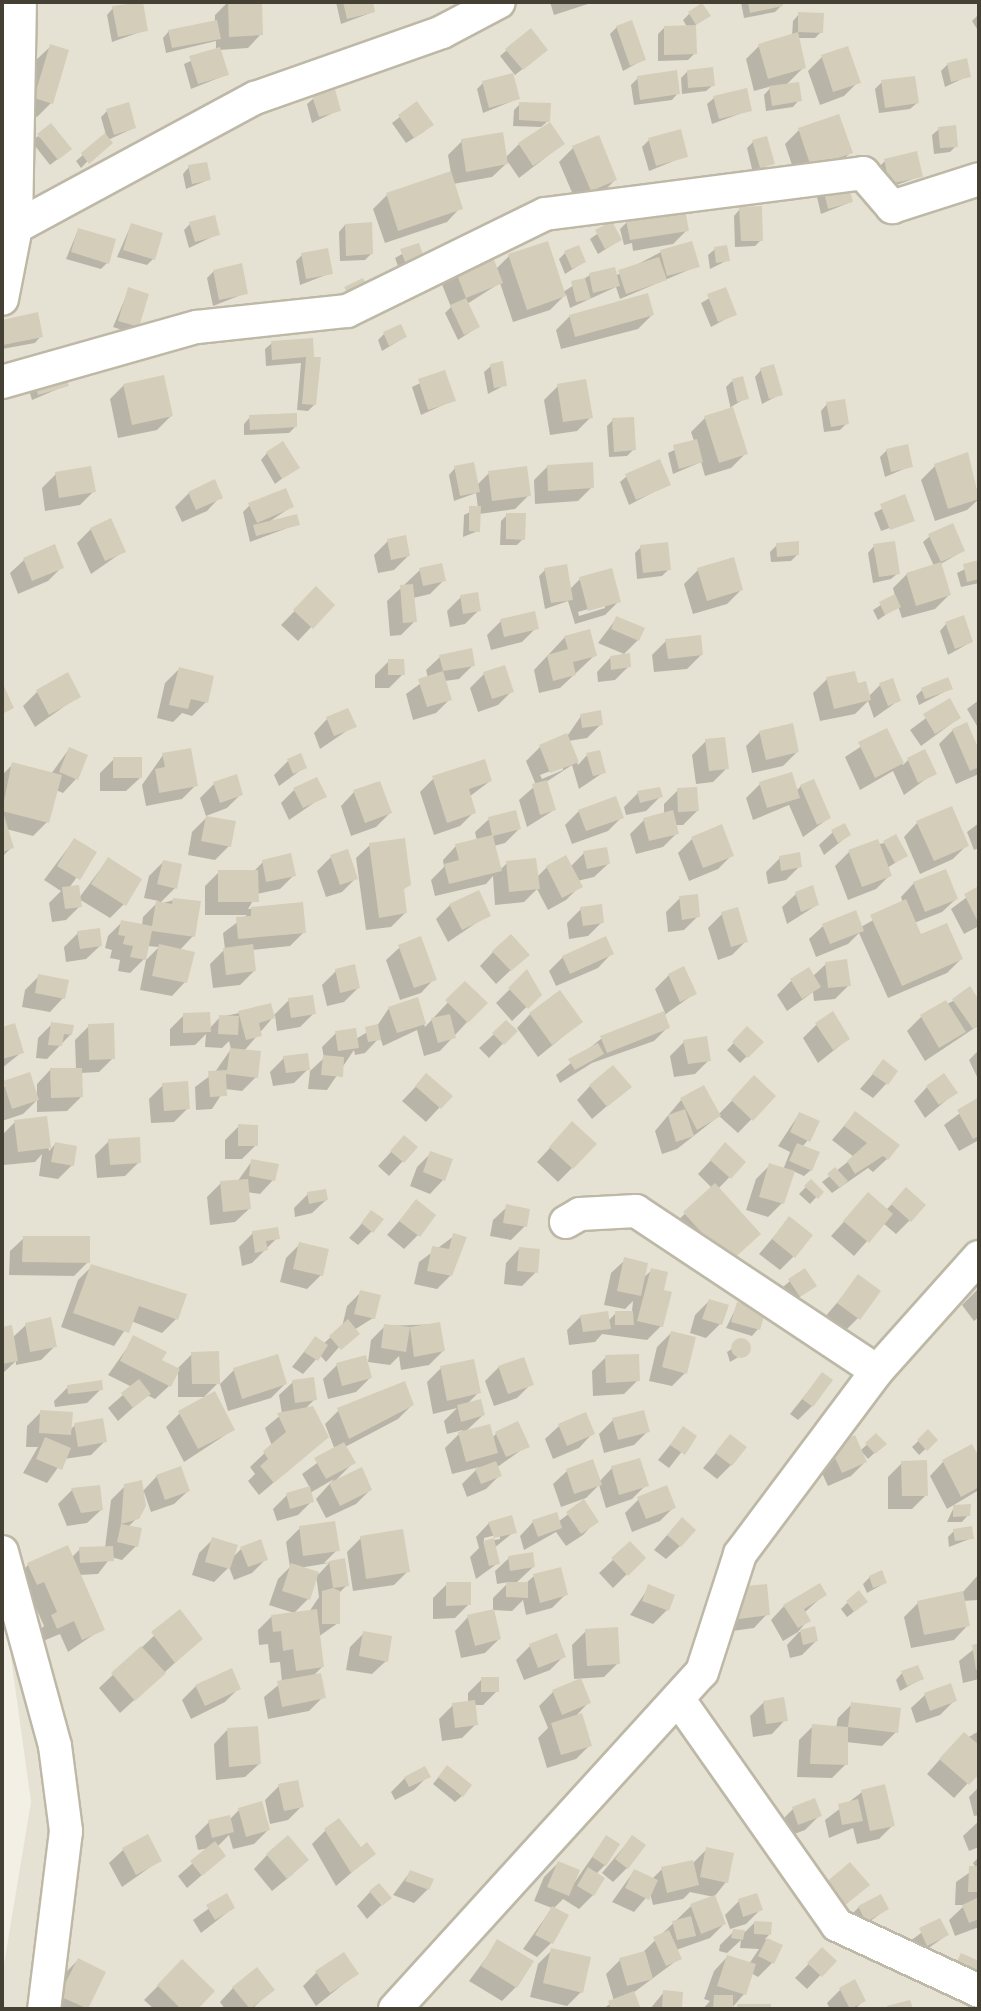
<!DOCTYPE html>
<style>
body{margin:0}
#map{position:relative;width:981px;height:2011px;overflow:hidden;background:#f2f0e5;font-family:"DejaVu Sans",sans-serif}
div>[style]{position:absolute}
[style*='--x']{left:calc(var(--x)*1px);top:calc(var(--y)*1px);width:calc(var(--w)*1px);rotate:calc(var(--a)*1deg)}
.residential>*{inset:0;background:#e6e2d3}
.shadow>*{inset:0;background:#0003}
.building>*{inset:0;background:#d4cdba}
.round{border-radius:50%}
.roads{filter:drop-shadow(2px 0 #beb8a7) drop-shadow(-2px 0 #beb8a7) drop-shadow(0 2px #beb8a7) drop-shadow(0 -2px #beb8a7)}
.minor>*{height:32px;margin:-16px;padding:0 16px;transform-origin:16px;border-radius:16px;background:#fff}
span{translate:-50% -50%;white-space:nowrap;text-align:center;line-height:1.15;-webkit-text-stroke:7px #fff;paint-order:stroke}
.frame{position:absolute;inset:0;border:4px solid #454034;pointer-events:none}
</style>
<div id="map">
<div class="residential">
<i style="clip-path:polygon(2px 2px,979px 2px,979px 2009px,2px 2009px,2px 1976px,31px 1802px,2px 1593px)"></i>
</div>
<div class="shadow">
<i style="clip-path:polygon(228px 2px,260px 2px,261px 34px,248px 48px,219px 50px,226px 75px,191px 89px,184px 64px,216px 50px,216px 41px,166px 53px,163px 38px,169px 31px,215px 22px,215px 15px)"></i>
<i style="clip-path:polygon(336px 2px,371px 2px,373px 12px,341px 24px)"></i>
<i style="clip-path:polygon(550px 2px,594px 2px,554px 15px)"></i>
<i style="clip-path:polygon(741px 2px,781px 2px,781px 6px,775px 12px,744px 18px)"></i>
<i style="clip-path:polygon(113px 8px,146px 30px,112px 42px,107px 15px)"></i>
<i style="clip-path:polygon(689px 14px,708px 16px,694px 26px,695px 53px,688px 60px,658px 61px,658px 34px,664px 28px,687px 27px,683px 20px)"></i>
<i style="clip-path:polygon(799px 14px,821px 32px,815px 38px,797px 38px,803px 68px,785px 86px,799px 100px,793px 107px,766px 111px,764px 95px,772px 86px,754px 91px,746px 59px,760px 45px,792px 36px,793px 21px)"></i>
<i style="clip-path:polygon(979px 14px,979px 32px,972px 21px)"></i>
<i style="clip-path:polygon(617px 27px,643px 60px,623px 71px,610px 34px)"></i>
<i style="clip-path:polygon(50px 47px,51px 103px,37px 117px,21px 112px,36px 60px)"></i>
<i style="clip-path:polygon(507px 50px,539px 56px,515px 75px,500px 56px)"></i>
<i style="clip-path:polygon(822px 57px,858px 82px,844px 96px,820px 105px,808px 71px)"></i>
<i style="clip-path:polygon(948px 64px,968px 76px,945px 87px,941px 71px)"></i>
<i style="clip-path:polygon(687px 72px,713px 85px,706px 91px,682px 94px,681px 78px)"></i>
<i style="clip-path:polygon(638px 78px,678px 93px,672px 100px,634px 105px,631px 85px)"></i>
<i style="clip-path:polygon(882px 82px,917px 103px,910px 109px,879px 113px,875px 89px)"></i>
<i style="clip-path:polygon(483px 83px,517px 99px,483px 113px,477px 89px)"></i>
<i style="clip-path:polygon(314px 98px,339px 110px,312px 123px,307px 104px)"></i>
<i style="clip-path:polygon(714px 98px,750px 110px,712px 124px,707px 104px)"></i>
<i style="clip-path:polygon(417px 104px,425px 131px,406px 143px,392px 123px)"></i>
<i style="clip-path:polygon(520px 104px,548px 121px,541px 127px,513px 126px,514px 110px)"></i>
<i style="clip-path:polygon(107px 111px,134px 128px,108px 140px,81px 168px,76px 161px,106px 135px,101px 117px)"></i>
<i style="clip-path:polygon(939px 129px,956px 146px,950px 152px,934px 154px,932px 135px)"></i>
<i style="clip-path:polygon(799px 130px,850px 153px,836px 167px,797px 180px,785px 144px)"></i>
<i style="clip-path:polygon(38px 136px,63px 155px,50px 165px,32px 142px)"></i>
<i style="clip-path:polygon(649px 140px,686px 156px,649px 171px,642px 147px)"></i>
<i style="clip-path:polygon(462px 141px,505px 158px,519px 144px,563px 144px,519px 178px,508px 162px,492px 177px,453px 184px,460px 208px,447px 222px,385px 243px,373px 209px,387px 195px,451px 173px,448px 155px)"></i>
<i style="clip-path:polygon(753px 142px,772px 163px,753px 173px,747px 148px)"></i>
<i style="clip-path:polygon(573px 148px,615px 180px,601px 194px,577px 204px,559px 162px)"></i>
<i style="clip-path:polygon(885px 161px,921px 176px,883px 190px,878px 168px)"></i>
<i style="clip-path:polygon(189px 167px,208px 180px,186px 189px,183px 174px)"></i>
<i style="clip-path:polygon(824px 190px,851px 202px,821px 214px,817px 197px)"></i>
<i style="clip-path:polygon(740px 209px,761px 240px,755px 246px,735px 247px,734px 216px)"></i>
<i style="clip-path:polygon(627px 222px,687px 230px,673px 244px,633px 251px,632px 243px,624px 245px,620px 229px)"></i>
<i style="clip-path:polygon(190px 224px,218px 234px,189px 248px,184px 230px)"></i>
<i style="clip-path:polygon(611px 224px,620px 240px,598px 254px,590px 239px)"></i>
<i style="clip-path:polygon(131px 225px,153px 259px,147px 265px,117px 257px)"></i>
<i style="clip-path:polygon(345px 225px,371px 254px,365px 260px,340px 261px,339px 232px)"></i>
<i style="clip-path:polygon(78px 230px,107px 263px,101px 269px,66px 259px)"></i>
<i style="clip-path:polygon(418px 245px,401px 274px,395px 258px)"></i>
<i style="clip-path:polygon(715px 249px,728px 260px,710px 269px,708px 255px)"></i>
<i style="clip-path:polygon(661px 252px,698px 266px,620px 299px,616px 287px,570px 308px,566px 294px,550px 310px,513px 322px,500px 283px,467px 304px,478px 327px,458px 340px,445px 313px,451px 307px,441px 282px,455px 268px,496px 269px,509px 256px,563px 292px,590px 275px,615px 276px)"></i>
<i style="clip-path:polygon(565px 253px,584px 262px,565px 274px,559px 259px)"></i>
<i style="clip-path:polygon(302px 255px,331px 273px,300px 285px,296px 261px)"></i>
<i style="clip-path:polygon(214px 271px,246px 293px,213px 306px,207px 278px)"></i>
<i style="clip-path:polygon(129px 289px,138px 326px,131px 333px,113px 327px)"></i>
<i style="clip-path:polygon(725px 289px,735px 314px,711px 327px,701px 303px)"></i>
<i style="clip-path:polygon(37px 314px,41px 336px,35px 343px,2px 349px,2px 322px)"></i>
<i style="clip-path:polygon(652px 315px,638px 329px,561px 349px,556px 330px,570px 316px)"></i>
<i style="clip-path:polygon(384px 334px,405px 337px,382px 351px,378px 340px)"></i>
<i style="clip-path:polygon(311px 340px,315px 404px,308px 411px,297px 410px,301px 363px,266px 366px,265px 349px,272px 343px)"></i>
<i style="clip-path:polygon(491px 366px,505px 385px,488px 394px,484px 372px)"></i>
<i style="clip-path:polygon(761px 370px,781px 394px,762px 404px,755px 377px)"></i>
<i style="clip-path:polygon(444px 372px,454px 400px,421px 415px,412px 387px)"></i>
<i style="clip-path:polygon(732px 381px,746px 398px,731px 407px,745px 454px,731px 468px,705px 476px,701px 462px,673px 474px,668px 453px,694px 441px,691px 432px,705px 418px,731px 410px,726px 387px)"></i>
<i style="clip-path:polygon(27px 383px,67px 385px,32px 400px)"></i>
<i style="clip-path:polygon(124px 385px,171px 416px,157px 430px,118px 438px,110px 399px)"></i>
<i style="clip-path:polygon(558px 386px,591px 417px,577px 431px,550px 435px,544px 400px)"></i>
<i style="clip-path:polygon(827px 404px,847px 423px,840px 430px,824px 432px,821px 411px)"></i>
<i style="clip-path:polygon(250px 417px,295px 427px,289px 433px,244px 435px,244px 424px)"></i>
<i style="clip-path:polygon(613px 420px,634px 449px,627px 456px,609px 457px,607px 426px)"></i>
<i style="clip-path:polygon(887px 450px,911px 466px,885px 477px,880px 457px)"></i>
<i style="clip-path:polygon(267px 453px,297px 467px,275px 484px,261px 460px)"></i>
<i style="clip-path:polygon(967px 455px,979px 499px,967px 510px,935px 521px,921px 480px,935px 466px)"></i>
<i style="clip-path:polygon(548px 466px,592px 487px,578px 501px,535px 504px,534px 480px)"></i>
<i style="clip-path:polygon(455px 468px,477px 485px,489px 473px,529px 495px,515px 509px,479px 514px,478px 531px,463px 537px,464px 515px,478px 508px,476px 493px,454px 501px,449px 475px)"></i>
<i style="clip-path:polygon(56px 474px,94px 491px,80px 505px,45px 511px,42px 488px)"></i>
<i style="clip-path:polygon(627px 476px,669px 484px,629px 505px,620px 482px)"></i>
<i style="clip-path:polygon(189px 493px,220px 497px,207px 511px,182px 522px,175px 507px)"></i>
<i style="clip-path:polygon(904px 497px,912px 520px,881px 531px,874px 513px)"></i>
<i style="clip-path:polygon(250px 505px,291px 507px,266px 524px,298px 524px,250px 542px,243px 512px)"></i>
<i style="clip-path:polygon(507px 515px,523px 539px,517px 545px,500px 545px,501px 521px)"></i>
<i style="clip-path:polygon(91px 529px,124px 551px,91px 574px,77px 543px)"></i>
<i style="clip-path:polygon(930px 536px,963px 551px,939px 565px,949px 595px,935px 609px,902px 618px,898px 606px,878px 620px,873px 610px,895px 596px,893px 588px,907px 574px,934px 566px,923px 542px)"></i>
<i style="clip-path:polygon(388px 541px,408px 556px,394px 570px,378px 573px,374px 555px)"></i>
<i style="clip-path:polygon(777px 545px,797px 555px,791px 561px,771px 562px,770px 552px)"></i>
<i style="clip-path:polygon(874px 546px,898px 573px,891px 579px,873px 583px,868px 553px)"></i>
<i style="clip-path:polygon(641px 547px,669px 569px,662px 576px,637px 579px,635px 553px)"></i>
<i style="clip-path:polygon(24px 560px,62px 567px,48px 581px,18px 594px,10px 573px)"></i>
<i style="clip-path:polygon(979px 562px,979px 583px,961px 587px,957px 573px)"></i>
<i style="clip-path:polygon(420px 570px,444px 580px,430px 594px,413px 598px,415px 621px,401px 635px,390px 636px,387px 601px)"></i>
<i style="clip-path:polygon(evenodd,545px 570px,569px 590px,580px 579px,619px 601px,605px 615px,575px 624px,568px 601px,545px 609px,539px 576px,545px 570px,605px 604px,605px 608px,579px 616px,578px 612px,605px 604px)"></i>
<i style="clip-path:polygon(698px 570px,741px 590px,727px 604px,693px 614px,684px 584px)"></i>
<i style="clip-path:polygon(316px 589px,332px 605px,298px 641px,281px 625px)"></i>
<i style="clip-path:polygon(461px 597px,479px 610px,465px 624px,450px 627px,447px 611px)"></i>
<i style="clip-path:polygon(616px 619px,638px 640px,624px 654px,598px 643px)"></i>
<i style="clip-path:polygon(501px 621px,536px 628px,522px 642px,491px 650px,487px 635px)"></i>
<i style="clip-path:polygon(946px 624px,971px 642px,948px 655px,940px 631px)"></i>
<i style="clip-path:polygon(565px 637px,594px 656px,560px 688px,539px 693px,534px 670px)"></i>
<i style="clip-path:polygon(666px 641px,701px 655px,687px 669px,654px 672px,652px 655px)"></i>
<i style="clip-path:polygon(440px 657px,473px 665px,459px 679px,445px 681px,450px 699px,436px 713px,413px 720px,406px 694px,428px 678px,426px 670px)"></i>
<i style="clip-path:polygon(610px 658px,629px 666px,615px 680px,598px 682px,597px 672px)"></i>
<i style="clip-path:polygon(389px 661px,403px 674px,389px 688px,375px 688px,375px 675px)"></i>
<i style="clip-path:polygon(179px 669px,206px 702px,192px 716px,182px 713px,173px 722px,157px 718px,165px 683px)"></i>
<i style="clip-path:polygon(484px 674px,512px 691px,498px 705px,478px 712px,470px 688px)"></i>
<i style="clip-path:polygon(827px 679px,856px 685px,868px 697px,881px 684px,898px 701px,874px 718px,868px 701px,855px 714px,820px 721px,813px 693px)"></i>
<i style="clip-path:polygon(950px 689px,919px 705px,916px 696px,922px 690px)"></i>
<i style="clip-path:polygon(37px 692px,79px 696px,35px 727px,23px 706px)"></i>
<i style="clip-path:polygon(979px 700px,979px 724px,977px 726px,967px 709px)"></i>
<i style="clip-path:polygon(949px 701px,959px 718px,921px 746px,910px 730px)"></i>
<i style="clip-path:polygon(evenodd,581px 716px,601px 724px,587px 738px,568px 741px,578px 765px,587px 755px,604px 772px,579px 789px,572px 765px,546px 782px,554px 810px,527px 827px,519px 800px,536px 785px,526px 761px,540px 747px,568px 735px,581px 716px,563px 766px,563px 770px,542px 779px,540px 775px,563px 766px)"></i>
<i style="clip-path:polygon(327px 719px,354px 726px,320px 749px,314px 733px)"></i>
<i style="clip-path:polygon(886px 730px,903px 765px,908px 760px,934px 773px,904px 795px,893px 771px,860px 790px,845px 757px)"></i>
<i style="clip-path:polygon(953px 730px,979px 753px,979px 774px,956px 784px,939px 744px)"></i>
<i style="clip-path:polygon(760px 732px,797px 752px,783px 766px,752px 773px,746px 746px)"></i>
<i style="clip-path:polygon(706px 741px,727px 768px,713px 782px,696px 784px,692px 755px)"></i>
<i style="clip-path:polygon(69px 749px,76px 779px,63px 793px,56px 790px,47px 822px,33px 836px,6px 829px,12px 847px,2px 857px,2px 775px,13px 764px,51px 774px)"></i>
<i style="clip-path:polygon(163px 755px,196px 785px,182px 799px,146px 806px,142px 785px)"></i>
<i style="clip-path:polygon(114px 759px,140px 778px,126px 791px,100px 791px,100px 773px)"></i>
<i style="clip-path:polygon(288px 761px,305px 767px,279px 786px,274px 775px)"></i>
<i style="clip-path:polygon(434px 778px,490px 781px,469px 797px,474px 812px,460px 826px,434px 835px,420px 792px)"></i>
<i style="clip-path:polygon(214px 784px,241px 794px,227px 808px,206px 816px,200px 798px)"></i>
<i style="clip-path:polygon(760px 784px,796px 791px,801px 786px,829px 818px,803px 837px,789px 805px,753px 820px,746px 798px)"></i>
<i style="clip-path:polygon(295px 789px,324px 796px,289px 820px,281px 803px)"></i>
<i style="clip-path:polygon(678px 790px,697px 811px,683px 825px,675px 825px,677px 833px,663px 847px,636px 854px,630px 834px,644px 820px,664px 815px,664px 804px)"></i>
<i style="clip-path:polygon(354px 792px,390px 813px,376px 827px,351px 836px,341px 806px)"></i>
<i style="clip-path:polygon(638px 793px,660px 797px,646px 811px,626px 815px,624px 807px)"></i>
<i style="clip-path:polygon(579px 811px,622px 817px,608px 831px,572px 844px,565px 825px)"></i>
<i style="clip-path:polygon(206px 818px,229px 846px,215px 860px,188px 855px,192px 832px)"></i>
<i style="clip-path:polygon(489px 819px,519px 829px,505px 843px,494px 846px,500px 870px,507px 863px,536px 878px,547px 867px,570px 867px,584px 853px,608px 864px,594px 877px,577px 881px,580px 886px,566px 900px,548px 910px,537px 889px,524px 902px,495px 905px,493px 876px,486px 884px,435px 896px,431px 880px,444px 867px,443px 860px,456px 846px,477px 841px,475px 832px)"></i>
<i style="clip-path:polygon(917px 823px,967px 845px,953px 859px,920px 874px,904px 837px)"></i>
<i style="clip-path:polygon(979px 823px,979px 848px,974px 850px,967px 832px)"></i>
<i style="clip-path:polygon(833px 832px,849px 835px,824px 855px,819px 845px)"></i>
<i style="clip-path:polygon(692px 839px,732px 855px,718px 869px,689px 881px,678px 853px)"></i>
<i style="clip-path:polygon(74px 840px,94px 853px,69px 888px,79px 898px,108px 859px,124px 904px,110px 918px,79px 899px,80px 906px,66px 920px,52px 922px,49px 903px,61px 891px,44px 880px)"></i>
<i style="clip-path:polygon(884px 843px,906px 856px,887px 868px,890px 875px,876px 889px,848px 900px,835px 866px,849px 852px)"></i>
<i style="clip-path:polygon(370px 845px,409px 884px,402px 891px,405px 913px,391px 927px,366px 930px,356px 858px)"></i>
<i style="clip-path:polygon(331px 857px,356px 878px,342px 892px,326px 897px,317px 871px)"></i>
<i style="clip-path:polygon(780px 858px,800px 866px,786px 880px,768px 884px,766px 872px)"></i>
<i style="clip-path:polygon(163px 862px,175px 888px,159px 904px,174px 900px,193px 936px,179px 951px,185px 982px,172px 996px,140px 990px,146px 960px,159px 947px,147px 946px,144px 959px,130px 973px,118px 971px,120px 960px,110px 958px,112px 950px,105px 948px,108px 936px,122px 922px,142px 926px,143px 917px,159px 901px,144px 898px,149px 876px)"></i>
<i style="clip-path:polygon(263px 862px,294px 875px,280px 889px,257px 894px,248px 909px,301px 904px,304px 932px,290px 946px,252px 950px,254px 971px,240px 985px,213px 988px,210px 964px,225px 949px,223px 933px,247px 915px,205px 915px,205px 886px,219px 872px,253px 872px)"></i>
<i style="clip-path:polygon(914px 883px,956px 899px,942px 912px,914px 923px,920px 936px,961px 959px,947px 973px,888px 998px,859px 933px,848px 944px,816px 957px,809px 939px,823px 926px,861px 927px,903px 903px,901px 897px)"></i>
<i style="clip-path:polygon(979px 888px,979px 926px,964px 934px,951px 909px)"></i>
<i style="clip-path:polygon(796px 894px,817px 905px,787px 924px,782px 907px)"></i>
<i style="clip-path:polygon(680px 898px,698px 916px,684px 930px,668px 932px,666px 912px)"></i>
<i style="clip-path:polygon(450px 905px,488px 915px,448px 942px,436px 919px)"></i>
<i style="clip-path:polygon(581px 909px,602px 922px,588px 936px,569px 939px,567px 923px)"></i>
<i style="clip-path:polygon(722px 914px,745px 942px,732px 955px,718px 960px,708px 928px)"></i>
<i style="clip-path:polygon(78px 933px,100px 946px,86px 959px,66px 962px,64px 947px)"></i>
<i style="clip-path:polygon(400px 947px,434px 979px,421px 993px,400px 1000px,386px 960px)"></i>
<i style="clip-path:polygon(493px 952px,513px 968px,496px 984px,480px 966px)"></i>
<i style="clip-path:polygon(611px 954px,598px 968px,556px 986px,549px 971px,563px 957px)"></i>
<i style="clip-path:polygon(826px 964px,849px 985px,835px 999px,814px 1001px,813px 992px,787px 1011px,777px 995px,791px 981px,808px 970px,812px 977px)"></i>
<i style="clip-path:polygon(336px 971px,358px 988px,344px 1002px,327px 1006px,322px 985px)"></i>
<i style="clip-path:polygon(527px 972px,540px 994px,512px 1021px,496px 1003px)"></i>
<i style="clip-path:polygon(669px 975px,694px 994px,663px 1016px,668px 1027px,654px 1041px,592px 1063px,560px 1083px,556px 1075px,602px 1038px,665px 1013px,655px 989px)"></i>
<i style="clip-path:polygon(39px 976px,63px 998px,50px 1012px,22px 1007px,25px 990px)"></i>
<i style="clip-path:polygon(465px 984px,485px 1003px,440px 1051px,424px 1056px,417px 1030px,383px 1046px,380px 1037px,365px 1053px,355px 1055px,354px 1050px,327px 1090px,308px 1089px,310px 1071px,324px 1058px,322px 1047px,336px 1033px,356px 1039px,377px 1026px,389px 1008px,416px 999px,425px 1027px)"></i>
<i style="clip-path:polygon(289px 1000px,314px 1013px,300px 1027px,277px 1031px,275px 1015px,244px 1051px,256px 1077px,242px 1091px,225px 1089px,212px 1109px,196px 1110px,195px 1087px,215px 1072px,231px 1049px,229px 1041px,222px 1048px,205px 1047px,206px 1034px,195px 1045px,170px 1046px,170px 1029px,184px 1015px,209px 1029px,220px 1017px,239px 1013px,272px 1017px)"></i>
<i style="clip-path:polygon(953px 1001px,979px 1003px,979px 1025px,925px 1061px,907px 1031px,921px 1017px)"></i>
<i style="clip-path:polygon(530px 1014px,581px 1022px,538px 1057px,517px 1028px)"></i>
<i style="clip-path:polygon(506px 1023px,515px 1031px,489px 1058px,479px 1048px)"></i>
<i style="clip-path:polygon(52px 1024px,71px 1034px,47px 1059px,36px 1058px,38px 1038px)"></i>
<i style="clip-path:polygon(817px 1024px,848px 1039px,818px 1063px,803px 1038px)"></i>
<i style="clip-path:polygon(89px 1026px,113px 1058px,99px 1072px,80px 1073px,81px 1097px,67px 1111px,37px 1112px,37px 1100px,23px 1114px,2px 1121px,2px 1086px,37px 1095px,37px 1084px,50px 1070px,76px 1070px,75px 1040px)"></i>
<i style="clip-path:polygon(2px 1029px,22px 1052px,2px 1068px)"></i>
<i style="clip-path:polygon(747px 1029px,761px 1042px,740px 1063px,727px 1050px)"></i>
<i style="clip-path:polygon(684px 1042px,709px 1060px,695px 1074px,674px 1077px,670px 1056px)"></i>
<i style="clip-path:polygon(979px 1050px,979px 1081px,969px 1060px)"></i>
<i style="clip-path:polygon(284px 1058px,308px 1069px,294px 1083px,273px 1086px,270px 1072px)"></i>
<i style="clip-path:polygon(883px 1062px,886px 1084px,873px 1098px,860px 1089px)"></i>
<i style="clip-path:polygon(426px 1076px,450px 1096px,426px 1122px,402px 1101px)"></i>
<i style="clip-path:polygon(754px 1078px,774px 1096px,738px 1133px,719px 1116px,677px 1149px,662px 1154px,655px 1131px,681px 1100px,718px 1115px)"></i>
<i style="clip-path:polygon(163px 1085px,188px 1108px,174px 1122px,151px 1123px,149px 1099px)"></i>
<i style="clip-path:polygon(590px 1086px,629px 1087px,592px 1119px,577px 1100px)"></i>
<i style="clip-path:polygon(927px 1087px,955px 1093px,925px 1118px,914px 1101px)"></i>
<i style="clip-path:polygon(979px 1099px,979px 1140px,959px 1151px,944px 1125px)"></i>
<i style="clip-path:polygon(855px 1113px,887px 1159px,873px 1172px,868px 1168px,832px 1193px,822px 1182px,854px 1157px,832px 1140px)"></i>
<i style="clip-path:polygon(799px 1114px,808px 1140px,802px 1147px,811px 1170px,804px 1176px,793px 1171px,782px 1203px,768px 1217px,746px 1210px,756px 1179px,770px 1165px,783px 1170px,790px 1152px,778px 1146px)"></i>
<i style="clip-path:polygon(45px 1118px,49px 1151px,55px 1144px,72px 1165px,58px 1179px,39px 1176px,42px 1154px,35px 1162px,4px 1165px,2px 1135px,15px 1122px)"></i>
<i style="clip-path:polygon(239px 1126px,256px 1145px,242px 1159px,225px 1159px,225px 1140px)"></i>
<i style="clip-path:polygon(404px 1138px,415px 1148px,389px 1176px,378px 1166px)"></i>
<i style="clip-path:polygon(559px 1138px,572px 1168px,558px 1182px,537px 1162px)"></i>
<i style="clip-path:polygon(109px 1141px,139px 1162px,125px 1176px,97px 1178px,95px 1155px)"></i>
<i style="clip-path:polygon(431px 1153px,443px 1180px,430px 1194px,410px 1186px,417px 1167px)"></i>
<i style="clip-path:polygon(712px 1159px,744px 1162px,718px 1189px,715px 1276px,671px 1227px,712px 1188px,698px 1174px)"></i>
<i style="clip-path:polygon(252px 1161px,273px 1180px,260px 1194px,247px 1192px,249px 1209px,235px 1222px,210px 1225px,207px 1197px,221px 1183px,237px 1182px)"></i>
<i style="clip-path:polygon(811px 1182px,821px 1192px,810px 1204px,799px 1194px)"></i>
<i style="clip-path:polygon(308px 1194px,326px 1200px,312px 1213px,295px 1217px,294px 1208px)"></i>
<i style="clip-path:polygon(868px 1195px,886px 1210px,893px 1203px,910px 1220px,896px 1234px,883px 1223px,854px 1256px,831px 1236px)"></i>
<i style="clip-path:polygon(416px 1202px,418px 1235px,404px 1249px,387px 1235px)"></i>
<i style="clip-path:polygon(507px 1207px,525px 1226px,511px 1240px,490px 1236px,493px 1220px)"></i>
<i style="clip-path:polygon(372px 1212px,372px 1231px,358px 1245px,349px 1238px)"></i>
<i style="clip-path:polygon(789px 1219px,793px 1257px,780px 1270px,759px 1254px)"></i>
<i style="clip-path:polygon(253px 1233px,277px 1238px,252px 1263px,242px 1266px,239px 1247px)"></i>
<i style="clip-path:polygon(454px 1236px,451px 1275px,437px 1289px,414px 1284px,419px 1262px)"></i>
<i style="clip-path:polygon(24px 1238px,88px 1262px,74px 1276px,9px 1275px,10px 1251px)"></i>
<i style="clip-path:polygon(300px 1244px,321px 1275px,307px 1289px,280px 1282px,286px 1258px)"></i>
<i style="clip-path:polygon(519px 1249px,536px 1272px,522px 1286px,504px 1284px,506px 1263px)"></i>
<i style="clip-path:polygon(625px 1260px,642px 1279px,652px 1270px,662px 1291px,661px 1326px,647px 1340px,602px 1334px,595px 1342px,569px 1345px,567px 1330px,581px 1316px,608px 1321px,616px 1313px,632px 1311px,633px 1301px,625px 1309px,604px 1305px,611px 1273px)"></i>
<i style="clip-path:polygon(92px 1266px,176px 1319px,162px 1333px,131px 1321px,114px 1346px,61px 1327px,78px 1280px)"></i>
<i style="clip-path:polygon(859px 1277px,858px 1318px,844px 1332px,824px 1318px)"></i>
<i style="clip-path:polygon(790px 1281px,814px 1286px,793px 1302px,783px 1287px)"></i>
<i style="clip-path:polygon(979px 1288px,979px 1317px,974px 1321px,962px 1305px)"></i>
<i style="clip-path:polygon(361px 1292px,373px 1318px,354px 1330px,326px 1362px,320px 1355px,303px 1374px,292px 1367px,315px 1338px,323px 1344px,342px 1327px,347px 1306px)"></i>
<i style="clip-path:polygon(709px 1301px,720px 1324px,706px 1338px,690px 1333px,695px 1315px)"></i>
<i style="clip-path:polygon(738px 1304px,758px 1329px,752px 1336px,726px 1328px)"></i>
<i style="clip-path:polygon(439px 1324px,443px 1351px,429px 1365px,401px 1370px,399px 1356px,390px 1365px,368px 1362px,371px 1340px,385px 1326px)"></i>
<i style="clip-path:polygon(26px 1325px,55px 1346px,41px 1360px,16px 1365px,16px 1361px,2px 1374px,2px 1329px,12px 1338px)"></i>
<i style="clip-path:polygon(671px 1333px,685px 1373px,672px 1386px,649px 1381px,657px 1347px)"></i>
<i style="clip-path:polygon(134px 1338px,160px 1361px,169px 1386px,155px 1399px,147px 1395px,118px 1421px,108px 1408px,132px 1387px,108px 1375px)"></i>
<i style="clip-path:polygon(744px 1341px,747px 1352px,730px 1362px,727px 1352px)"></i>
<i style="clip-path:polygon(192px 1354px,218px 1383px,204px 1397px,178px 1397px,178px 1368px)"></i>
<i style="clip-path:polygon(606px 1357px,638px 1380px,624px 1394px,593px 1396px,592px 1371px)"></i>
<i style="clip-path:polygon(337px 1365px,370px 1378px,356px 1392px,328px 1399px,323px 1379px)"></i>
<i style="clip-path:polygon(499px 1367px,531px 1384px,517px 1398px,494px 1406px,485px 1381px)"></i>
<i style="clip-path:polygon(441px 1368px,479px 1392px,467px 1404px,483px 1415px,465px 1432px,492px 1438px,496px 1434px,527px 1446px,496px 1468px,500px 1475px,486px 1489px,467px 1497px,462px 1484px,479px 1467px,452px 1474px,445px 1448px,463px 1430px,447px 1434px,444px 1421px,457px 1408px,433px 1414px,427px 1382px)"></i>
<i style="clip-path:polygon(234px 1370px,285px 1384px,271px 1398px,228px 1411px,220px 1384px)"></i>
<i style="clip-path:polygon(822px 1374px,812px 1406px,798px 1420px,790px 1414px)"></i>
<i style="clip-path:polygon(293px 1382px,315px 1399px,304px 1410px,327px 1437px,259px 1495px,248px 1481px,255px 1474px,250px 1467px,272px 1446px,265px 1428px,282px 1414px,279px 1395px)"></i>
<i style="clip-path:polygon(68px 1387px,101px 1389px,87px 1403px,55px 1407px,54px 1401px)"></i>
<i style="clip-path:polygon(412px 1405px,398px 1419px,345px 1447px,353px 1463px,333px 1483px,370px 1490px,356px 1504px,326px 1518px,316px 1499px,334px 1479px,310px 1493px,312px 1501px,298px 1515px,277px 1521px,273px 1509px,287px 1495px,310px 1488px,302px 1474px,335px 1450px,325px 1424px,339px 1410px)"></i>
<i style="clip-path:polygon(41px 1412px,69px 1431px,75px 1425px,105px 1441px,91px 1455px,64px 1459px,47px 1483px,23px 1473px,38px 1447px,26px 1447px,27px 1426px)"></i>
<i style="clip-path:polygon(180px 1413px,233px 1430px,184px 1462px,166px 1427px)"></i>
<i style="clip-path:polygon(613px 1420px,648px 1431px,634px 1445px,604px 1453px,599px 1434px)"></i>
<i style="clip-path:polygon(559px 1426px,592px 1434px,579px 1448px,553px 1459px,545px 1439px)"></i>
<i style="clip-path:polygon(683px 1429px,694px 1436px,669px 1468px,658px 1460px)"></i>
<i style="clip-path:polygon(928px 1432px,935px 1440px,919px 1455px,912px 1447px)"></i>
<i style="clip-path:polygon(876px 1436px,884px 1444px,868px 1459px,862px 1452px,865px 1462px,851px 1476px,828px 1486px,817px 1462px,831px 1448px,860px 1451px)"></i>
<i style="clip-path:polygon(730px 1437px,731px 1465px,717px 1479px,703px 1468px)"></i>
<i style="clip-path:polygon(979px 1461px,979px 1490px,947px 1509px,930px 1476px,943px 1462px)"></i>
<i style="clip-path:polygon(902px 1463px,926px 1495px,912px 1509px,888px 1509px,888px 1477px)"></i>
<i style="clip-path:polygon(612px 1468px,646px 1485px,632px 1499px,606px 1508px,599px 1485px,586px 1498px,561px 1507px,553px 1484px,567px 1471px,599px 1482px)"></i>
<i style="clip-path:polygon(157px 1476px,188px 1491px,174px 1504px,151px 1512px,144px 1492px,137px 1518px,128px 1527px,136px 1546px,122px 1560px,111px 1557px,98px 1574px,79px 1575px,102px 1629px,68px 1652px,60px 1634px,43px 1641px,39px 1631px,44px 1626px,30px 1594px,14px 1579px,28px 1565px,71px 1558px,80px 1549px,105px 1548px,111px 1500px,125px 1486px,142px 1492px)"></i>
<i style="clip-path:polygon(72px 1490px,101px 1510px,87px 1523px,67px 1526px,58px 1504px)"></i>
<i style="clip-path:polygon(639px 1499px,674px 1507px,660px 1521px,632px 1532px,625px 1513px)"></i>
<i style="clip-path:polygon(584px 1502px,596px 1521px,583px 1535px,566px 1546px,556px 1532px,524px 1550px,520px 1536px,533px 1522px,558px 1522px)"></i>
<i style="clip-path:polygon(954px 1507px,968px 1515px,962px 1522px,947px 1522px)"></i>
<i style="clip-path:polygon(evenodd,489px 1523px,514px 1532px,494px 1548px,498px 1563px,476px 1579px,470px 1557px,479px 1548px,476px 1537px,489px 1523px,500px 1534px,500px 1539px,484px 1542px,484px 1538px,500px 1534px)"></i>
<i style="clip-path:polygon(evenodd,300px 1528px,337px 1550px,324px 1563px,344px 1561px,347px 1585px,338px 1594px,338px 1623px,318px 1637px,322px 1667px,312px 1677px,323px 1697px,309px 1711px,268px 1719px,264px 1697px,282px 1682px,280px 1662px,270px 1663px,268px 1644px,259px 1645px,258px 1630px,272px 1616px,309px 1612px,319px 1597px,316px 1575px,308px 1599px,294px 1613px,269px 1605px,278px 1579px,290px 1567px,286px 1542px,300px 1528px,329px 1563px,319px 1574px,299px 1568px,329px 1563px)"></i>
<i style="clip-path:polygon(954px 1531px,972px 1538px,949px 1547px,948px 1537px)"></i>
<i style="clip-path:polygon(668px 1534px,680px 1546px,666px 1559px,654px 1550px)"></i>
<i style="clip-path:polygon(361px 1538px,408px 1571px,394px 1585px,353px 1591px,347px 1552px)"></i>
<i style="clip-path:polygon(213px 1539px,231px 1559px,241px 1549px,266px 1559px,252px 1573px,234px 1580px,229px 1567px,214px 1582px,192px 1575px,199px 1553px)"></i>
<i style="clip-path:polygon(630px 1544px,643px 1558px,613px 1588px,599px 1573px)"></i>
<i style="clip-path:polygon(509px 1558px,533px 1567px,515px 1584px,525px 1584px,534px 1576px,566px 1594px,552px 1608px,526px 1615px,523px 1600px,512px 1611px,493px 1610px,493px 1598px,509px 1582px,497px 1584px,495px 1571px)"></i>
<i style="clip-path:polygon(979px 1574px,979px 1600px,962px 1601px,967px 1626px,954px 1640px,911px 1648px,904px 1617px,918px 1603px,962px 1593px)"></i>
<i style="clip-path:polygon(870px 1577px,885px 1583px,867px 1593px,863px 1584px)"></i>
<i style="clip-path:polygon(447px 1584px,469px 1604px,455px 1618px,433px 1619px,433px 1598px)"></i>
<i style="clip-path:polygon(649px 1587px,667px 1610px,653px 1624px,630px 1615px)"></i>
<i style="clip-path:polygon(825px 1594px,804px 1613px,808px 1620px,798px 1632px,783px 1641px,771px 1620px,784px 1606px)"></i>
<i style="clip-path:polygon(723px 1603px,767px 1614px,754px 1628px,725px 1632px)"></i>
<i style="clip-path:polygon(847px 1603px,859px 1608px,847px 1617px,841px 1609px)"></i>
<i style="clip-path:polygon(179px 1612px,201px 1639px,120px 1713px,99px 1688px)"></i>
<i style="clip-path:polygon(468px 1617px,499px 1639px,485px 1653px,461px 1658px,455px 1631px)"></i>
<i style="clip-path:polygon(814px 1629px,816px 1641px,802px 1655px,790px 1658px,787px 1645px,799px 1632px)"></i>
<i style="clip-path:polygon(586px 1631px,618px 1663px,604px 1677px,574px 1679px,572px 1645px)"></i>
<i style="clip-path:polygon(364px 1633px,386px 1661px,372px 1674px,346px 1670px,350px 1647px)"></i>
<i style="clip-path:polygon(979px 1645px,979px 1679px,963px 1683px,959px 1661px)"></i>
<i style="clip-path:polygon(530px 1646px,564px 1656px,550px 1670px,524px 1680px,516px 1660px)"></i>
<i style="clip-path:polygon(902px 1673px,921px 1679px,900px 1691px,896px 1680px)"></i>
<i style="clip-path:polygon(482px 1679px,497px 1691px,483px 1705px,474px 1705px,476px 1724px,462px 1738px,442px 1741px,439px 1719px,453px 1705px,468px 1703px,468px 1693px)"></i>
<i style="clip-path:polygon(196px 1686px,239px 1688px,225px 1702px,191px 1719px,182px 1700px)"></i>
<i style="clip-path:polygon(553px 1692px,589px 1702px,574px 1718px,590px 1745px,576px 1759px,547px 1768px,538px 1738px,548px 1728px,539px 1706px)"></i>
<i style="clip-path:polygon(925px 1695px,954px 1701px,940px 1715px,916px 1723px,911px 1708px)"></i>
<i style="clip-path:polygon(764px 1702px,785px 1720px,772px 1734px,753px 1737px,750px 1716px)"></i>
<i style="clip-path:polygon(852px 1704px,896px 1732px,882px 1746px,846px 1742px,846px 1764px,832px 1778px,797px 1777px,799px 1740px,813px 1726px,836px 1728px,838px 1718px)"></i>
<i style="clip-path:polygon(227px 1730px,259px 1764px,245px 1777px,216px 1780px,214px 1744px)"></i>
<i style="clip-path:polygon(979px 1731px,979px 1771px,954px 1798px,927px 1774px,950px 1748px)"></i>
<i style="clip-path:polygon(441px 1774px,462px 1796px,455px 1802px,433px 1784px)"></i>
<i style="clip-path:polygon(428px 1776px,414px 1790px,395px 1800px,391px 1792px,405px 1778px)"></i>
<i style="clip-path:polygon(279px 1786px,302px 1806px,288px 1820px,270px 1824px,265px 1800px)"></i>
<i style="clip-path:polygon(979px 1787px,979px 1815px,974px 1816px,969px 1797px)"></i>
<i style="clip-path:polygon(862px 1792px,893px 1825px,879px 1839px,857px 1844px,853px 1828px,829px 1838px,825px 1820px)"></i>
<i style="clip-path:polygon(793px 1809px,819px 1816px,805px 1830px,784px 1838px,779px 1823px)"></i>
<i style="clip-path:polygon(239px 1810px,268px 1830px,254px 1844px,233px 1849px,229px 1835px,217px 1847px,224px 1856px,187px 1888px,178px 1876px,210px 1848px,198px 1850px,195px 1836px,209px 1822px,229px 1820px)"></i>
<i style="clip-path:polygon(979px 1821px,979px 1847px,969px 1851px,963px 1836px)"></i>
<i style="clip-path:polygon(326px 1830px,373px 1854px,336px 1886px,312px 1844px)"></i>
<i style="clip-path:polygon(606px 1837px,605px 1865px,596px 1874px,603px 1878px,593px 1895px,579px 1909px,563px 1899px,553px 1909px,551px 1943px,537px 1957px,523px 1949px,552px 1908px,534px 1901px,544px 1877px,558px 1863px,570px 1889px)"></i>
<i style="clip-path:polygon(632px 1837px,627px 1868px,613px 1882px,602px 1873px)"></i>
<i style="clip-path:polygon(707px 1849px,726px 1882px,714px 1897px,690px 1892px,683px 1899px,653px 1905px,650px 1893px,634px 1912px,612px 1902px,634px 1871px,652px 1879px,662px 1869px,692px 1864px)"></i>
<i style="clip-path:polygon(123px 1850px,159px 1861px,122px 1887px,109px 1863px)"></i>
<i style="clip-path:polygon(267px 1855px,293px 1874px,272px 1891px,254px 1869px)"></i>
<i style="clip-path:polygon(979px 1857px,979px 1927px,955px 1936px,949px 1920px,965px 1905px,955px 1905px,956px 1882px,976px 1868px,973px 1863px)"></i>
<i style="clip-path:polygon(410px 1872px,428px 1889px,414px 1903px,393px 1895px)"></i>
<i style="clip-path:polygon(370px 1892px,389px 1898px,367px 1919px,357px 1906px)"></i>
<i style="clip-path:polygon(226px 1896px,233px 1908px,201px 1933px,193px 1920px)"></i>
<i style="clip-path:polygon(739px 1901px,760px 1910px,746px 1924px,730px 1929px,725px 1915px)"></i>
<i style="clip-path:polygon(691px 1906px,724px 1924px,710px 1938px,676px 1950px,680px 1958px,633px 1993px,639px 2009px,603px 2009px,614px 2001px,606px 1974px,620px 1960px,641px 1954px)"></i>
<i style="clip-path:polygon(859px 1907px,887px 1909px,852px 1934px,845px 1921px)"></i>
<i style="clip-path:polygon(939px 1920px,947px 1935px,913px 1959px,906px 1944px)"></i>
<i style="clip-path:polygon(754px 1923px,769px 1935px,765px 1939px,780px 1946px,772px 1963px,758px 1977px,751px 1973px,744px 1994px,731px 2009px,703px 2009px,710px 2001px,704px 1999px,714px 1971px,727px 1957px,749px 1964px,759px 1949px,740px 1948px,741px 1940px,727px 1953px,719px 1951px,720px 1945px,734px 1931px,745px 1932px)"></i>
<i style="clip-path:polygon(498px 1942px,516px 1987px,502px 2001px,469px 1981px)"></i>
<i style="clip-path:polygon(552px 1950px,581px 1992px,567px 2006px,530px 1997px,538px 1964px)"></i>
<i style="clip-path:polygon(822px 1950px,834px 1961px,807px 1989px,795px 1978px)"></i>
<i style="clip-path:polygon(78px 1960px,103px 1973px,86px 2009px,47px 2009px,64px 1974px)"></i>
<i style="clip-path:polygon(182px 1962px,195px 2009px,154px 2009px,144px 2000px)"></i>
<i style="clip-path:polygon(317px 1972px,356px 1974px,316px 2006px,303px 1986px)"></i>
<i style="clip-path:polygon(233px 1988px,272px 1990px,252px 2009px,225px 2009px,220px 2002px)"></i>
<i style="clip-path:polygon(841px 1989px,864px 2000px,855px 2009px,830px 2009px,827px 2003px)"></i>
<i style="clip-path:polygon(664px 1992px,680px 2009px,650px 2009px)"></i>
</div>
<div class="building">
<i style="clip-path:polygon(143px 2px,148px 31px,118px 37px,112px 6px)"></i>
<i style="clip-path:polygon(228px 2px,262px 2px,263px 35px,229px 37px)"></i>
<i style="clip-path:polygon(343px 2px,373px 2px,375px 12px,347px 19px)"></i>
<i style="clip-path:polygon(748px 2px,783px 2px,783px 6px,750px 13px)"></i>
<i style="clip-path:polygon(702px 3px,711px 16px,696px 25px,697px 54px,664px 55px,664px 26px,696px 25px,688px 12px)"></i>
<i style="clip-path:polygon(798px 12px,824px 13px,823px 33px,798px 32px)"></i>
<i style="clip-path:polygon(217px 20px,221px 39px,172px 48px,168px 30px)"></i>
<i style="clip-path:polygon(632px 20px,646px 60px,630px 66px,616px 26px)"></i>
<i style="clip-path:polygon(531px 28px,548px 50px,523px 70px,505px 49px)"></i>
<i style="clip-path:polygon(798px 32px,806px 68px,768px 79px,758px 44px)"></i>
<i style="clip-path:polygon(50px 44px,69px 50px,53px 104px,34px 98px)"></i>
<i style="clip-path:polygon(848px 46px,861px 83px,833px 92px,821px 55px)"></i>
<i style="clip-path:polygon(220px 47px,229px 75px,198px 84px,189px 56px)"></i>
<i style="clip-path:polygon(967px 58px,971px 77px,951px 82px,947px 63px)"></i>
<i style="clip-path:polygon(713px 67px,715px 86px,688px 88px,687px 70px)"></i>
<i style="clip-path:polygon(677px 70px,680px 94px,640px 100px,637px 76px)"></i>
<i style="clip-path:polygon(513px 73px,520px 99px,489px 108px,482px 81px)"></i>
<i style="clip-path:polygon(915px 76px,919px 103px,885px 108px,881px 80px)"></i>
<i style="clip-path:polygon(799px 82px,802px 101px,772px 106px,769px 86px)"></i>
<i style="clip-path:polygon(747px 88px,752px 111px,719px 119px,713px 96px)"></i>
<i style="clip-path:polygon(335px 89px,341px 111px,319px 117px,312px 96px)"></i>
<i style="clip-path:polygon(417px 101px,434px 125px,414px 138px,398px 115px)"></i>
<i style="clip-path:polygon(129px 102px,136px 128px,114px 135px,106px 109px)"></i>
<i style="clip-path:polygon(519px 102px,551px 103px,550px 122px,519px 120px)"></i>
<i style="clip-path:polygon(839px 114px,853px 153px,811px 167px,798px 128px)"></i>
<i style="clip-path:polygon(550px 122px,565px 144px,533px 166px,518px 143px)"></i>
<i style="clip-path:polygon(51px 123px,72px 149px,58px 160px,37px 134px)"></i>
<i style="clip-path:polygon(956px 125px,958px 147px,940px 148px,938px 127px)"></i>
<i style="clip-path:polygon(681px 129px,688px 157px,656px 166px,648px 138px)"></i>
<i style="clip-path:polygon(503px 132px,508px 164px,466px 172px,461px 139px)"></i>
<i style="clip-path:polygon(105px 133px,113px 143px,89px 164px,81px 153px)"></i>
<i style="clip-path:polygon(599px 135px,617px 180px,591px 191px,572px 146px)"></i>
<i style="clip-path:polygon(767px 136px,775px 164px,760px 168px,752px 140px)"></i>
<i style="clip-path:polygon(917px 151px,923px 177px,889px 184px,884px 159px)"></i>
<i style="clip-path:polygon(207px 162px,211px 180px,192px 184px,188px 165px)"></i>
<i style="clip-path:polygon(451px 171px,463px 209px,398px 231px,386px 193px)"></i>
<i style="clip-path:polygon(848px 182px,853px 202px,828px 209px,823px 188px)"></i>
<i style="clip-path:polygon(684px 203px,689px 231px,630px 240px,626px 220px)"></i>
<i style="clip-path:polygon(762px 206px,763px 241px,741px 241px,739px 207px)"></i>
<i style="clip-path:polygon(215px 215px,220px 235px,195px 242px,189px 222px)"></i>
<i style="clip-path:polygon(612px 221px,622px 240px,605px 249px,595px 230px)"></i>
<i style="clip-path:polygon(372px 222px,373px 254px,346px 256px,345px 224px)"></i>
<i style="clip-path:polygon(131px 223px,163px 233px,155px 260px,123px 250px)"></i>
<i style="clip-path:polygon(78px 228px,116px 239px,109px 264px,71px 252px)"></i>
<i style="clip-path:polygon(548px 241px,566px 296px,527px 310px,508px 254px)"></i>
<i style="clip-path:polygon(692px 241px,700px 267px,667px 276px,660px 250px)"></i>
<i style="clip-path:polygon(419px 243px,426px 263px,408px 269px,400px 249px)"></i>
<i style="clip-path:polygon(579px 245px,586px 262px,572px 269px,564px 251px)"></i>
<i style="clip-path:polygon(727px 245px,730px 261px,716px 263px,714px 247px)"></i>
<i style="clip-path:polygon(328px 248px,333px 274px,306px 279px,301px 253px)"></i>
<i style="clip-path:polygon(491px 252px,503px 283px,466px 298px,454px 267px)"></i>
<i style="clip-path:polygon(659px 257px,667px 280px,626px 294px,618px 270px)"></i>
<i style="clip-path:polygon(242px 263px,248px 294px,219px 300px,213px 270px)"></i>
<i style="clip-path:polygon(615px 267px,620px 286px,593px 293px,589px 273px)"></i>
<i style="clip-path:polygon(363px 278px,368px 288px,350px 297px,344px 287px)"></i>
<i style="clip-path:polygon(585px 278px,591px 299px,576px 302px,571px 281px)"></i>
<i style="clip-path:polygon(128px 287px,149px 294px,139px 327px,118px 321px)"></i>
<i style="clip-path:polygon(726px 287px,737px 315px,718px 322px,707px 294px)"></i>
<i style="clip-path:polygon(648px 293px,654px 315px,575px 337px,569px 315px)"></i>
<i style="clip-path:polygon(466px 298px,480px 327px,464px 335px,450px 305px)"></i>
<i style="clip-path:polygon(38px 312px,43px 337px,3px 345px,2px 320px)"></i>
<i style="clip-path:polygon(401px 324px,407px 337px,389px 346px,383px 332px)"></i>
<i style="clip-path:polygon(313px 338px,314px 357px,321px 357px,316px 405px,302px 404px,306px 357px,272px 360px,271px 341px)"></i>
<i style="clip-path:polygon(503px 361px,507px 386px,494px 388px,490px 364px)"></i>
<i style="clip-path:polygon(774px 364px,783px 395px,769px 399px,760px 368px)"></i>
<i style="clip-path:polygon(63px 366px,69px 386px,38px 395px,32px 375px)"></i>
<i style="clip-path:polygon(445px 370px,456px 401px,428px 410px,418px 379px)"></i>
<i style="clip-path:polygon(164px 375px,173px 416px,132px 425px,123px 384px)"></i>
<i style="clip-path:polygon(743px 376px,749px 399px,737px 402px,732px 379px)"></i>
<i style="clip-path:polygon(586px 379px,593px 418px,563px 422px,557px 384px)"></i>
<i style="clip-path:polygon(845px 399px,849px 424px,831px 427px,826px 402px)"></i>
<i style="clip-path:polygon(733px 407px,748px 454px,719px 463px,704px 416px)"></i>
<i style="clip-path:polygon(297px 413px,297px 427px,250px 430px,249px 415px)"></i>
<i style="clip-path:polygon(634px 417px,636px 450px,614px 452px,612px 418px)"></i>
<i style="clip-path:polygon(697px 439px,703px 462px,679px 469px,673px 445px)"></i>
<i style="clip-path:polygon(283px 441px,300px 468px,282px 479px,266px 452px)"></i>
<i style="clip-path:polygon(908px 444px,913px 467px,891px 472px,886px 449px)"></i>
<i style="clip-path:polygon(968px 452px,979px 499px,948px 509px,934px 464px)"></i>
<i style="clip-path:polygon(660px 459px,671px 485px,636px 500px,625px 474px)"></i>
<i style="clip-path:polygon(474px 462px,480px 492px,460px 496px,454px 466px)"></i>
<i style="clip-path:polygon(593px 462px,594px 488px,548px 491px,547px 465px)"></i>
<i style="clip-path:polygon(91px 466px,96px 492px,59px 498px,55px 472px)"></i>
<i style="clip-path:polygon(527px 466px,531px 496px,492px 501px,488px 471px)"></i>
<i style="clip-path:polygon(215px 479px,223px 498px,196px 510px,188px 492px)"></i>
<i style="clip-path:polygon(286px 488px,294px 507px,257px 523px,248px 503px)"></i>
<i style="clip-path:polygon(905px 494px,915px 521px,890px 530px,880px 504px)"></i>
<i style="clip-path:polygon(469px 506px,481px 506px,480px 532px,469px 531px)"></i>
<i style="clip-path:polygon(506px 513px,526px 513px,525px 540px,506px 539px)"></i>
<i style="clip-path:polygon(297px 514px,300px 525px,256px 536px,253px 525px)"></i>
<i style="clip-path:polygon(111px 518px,126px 552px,105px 561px,90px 528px)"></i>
<i style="clip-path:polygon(953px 523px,965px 551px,941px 562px,928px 534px)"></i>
<i style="clip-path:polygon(406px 535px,410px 556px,391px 560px,387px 539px)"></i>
<i style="clip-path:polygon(799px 541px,799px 555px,777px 557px,776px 543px)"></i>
<i style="clip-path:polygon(895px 541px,900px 574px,879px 577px,873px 544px)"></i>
<i style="clip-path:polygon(668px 542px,671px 570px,643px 573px,640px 545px)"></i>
<i style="clip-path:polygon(55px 544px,64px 568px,32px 581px,23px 558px)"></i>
<i style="clip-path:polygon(734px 557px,743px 590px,707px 601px,697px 568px)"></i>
<i style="clip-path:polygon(979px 560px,979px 579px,967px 582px,963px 564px)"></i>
<i style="clip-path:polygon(941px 562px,951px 595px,916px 606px,906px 573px)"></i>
<i style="clip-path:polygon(442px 563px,446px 581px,423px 586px,419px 568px)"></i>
<i style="clip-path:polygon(567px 564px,573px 600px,551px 603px,544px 568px)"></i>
<i style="clip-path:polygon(612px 568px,621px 602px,588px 611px,579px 577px)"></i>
<i style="clip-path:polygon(413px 584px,417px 622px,403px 623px,400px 585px)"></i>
<i style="clip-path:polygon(316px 586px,335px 605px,313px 629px,293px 610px)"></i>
<i style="clip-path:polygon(478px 592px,481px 611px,463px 614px,460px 595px)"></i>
<i style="clip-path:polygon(895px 594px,901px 607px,885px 615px,879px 602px)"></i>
<i style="clip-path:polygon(535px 611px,539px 629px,504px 637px,500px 619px)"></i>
<i style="clip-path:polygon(964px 615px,973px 642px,955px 649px,945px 622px)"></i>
<i style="clip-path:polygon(616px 616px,645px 628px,639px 641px,611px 629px)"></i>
<i style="clip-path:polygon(590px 629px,597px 656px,573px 662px,576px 675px,553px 681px,547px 655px,568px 649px,564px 636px)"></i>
<i style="clip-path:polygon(701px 635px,703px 655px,668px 659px,665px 639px)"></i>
<i style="clip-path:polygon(472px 648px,475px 666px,443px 671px,439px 655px)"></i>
<i style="clip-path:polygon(630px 653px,631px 667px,611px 670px,610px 656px)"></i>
<i style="clip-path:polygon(388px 659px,404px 659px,405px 675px,388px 675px)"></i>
<i style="clip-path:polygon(505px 665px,514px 692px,492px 699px,483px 672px)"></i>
<i style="clip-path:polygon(179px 667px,214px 676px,208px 703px,191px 699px,188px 709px,169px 705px)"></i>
<i style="clip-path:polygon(443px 671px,452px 700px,427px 707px,418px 679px)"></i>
<i style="clip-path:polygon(855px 671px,858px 683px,866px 681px,871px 700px,834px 709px,826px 677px)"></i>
<i style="clip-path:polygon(68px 672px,81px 697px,49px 715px,36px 690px)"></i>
<i style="clip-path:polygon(948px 677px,953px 689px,925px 699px,921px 688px)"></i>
<i style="clip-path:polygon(893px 678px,901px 701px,888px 706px,879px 683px)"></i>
<i style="clip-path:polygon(2px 682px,14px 708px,2px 714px)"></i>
<i style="clip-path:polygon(950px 698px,961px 718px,935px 734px,923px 714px)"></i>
<i style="clip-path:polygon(348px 708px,357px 727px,334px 736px,326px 717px)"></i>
<i style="clip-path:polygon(601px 710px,603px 725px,582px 728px,580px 714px)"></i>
<i style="clip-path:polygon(967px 722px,979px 750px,979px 767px,970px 771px,952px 729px)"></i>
<i style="clip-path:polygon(793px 723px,799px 752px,766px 760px,759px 731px)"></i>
<i style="clip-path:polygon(887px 728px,904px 763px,875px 778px,858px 742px)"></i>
<i style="clip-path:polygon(567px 733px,579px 762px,550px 773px,539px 745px)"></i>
<i style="clip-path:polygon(725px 737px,729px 769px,709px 771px,705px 739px)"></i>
<i style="clip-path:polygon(69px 747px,88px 755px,78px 780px,59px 772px)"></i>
<i style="clip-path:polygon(191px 748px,198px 786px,159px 793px,155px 769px,165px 767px,162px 753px)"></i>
<i style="clip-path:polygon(925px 749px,937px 774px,918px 783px,907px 758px)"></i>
<i style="clip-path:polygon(600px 750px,606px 773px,593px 776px,586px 753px)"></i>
<i style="clip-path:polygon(301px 753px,307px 768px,293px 774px,287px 759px)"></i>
<i style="clip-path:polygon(113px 757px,142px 757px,142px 778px,113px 778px)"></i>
<i style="clip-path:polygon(485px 759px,492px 781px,469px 789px,476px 813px,447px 823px,432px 776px)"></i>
<i style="clip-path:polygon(12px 762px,62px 775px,49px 823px,2px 811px)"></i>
<i style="clip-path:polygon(792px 772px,800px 798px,767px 808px,759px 782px)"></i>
<i style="clip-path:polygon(237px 774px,243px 795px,220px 803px,213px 782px)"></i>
<i style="clip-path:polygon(317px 777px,327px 797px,303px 808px,293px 788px)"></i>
<i style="clip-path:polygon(814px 779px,831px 818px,817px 825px,800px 785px)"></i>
<i style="clip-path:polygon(547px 780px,556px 810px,540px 815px,532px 784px)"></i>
<i style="clip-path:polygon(380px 781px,392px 813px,365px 823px,353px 790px)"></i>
<i style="clip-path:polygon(660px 787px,663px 797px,640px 803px,637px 791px)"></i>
<i style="clip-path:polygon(697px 787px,699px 811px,678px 812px,677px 788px)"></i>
<i style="clip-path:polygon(616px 796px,624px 818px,586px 831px,578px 810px)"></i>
<i style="clip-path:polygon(952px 806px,969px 846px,934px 861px,916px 821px)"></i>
<i style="clip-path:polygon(516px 810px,521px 829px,493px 836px,502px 871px,449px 884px,444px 864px,459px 860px,455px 844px,492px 835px,488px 817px)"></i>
<i style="clip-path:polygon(673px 810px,679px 834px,649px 841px,643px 818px)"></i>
<i style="clip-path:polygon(3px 812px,14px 848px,2px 852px,2px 813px)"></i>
<i style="clip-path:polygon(206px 816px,236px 821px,231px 847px,201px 841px)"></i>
<i style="clip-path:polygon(845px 823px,851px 835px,838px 843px,831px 830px)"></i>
<i style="clip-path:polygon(722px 824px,734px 856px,703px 868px,691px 837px)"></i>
<i style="clip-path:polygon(896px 834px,908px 856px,895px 863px,883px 841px)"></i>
<i style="clip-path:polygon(74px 838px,97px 852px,80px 880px,57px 866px)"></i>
<i style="clip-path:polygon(405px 838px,411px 885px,404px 889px,407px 913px,379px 918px,369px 843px)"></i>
<i style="clip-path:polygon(878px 839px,892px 876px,862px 887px,848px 850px)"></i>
<i style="clip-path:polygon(607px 847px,610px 864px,587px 869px,583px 851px)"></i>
<i style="clip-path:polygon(348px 849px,358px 879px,340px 885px,330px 855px)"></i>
<i style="clip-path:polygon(800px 852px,802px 867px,781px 871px,779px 856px)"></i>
<i style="clip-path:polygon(291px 853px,296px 876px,266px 882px,262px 860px)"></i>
<i style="clip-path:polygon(566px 855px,583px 887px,562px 898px,546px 866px)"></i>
<i style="clip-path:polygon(108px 857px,142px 879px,126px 906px,91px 884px)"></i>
<i style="clip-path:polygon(536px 858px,540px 889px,509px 892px,506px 861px)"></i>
<i style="clip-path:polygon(163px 860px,182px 864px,177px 889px,157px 884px)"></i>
<i style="clip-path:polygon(946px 869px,958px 899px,925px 912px,913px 882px)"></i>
<i style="clip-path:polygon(218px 870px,258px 870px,259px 902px,218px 902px)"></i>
<i style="clip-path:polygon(79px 885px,82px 907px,65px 909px,62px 887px)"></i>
<i style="clip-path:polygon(813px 885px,819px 905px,801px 912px,795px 892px)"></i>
<i style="clip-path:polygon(979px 886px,979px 924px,964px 894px)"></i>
<i style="clip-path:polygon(479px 890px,491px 916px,462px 930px,449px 904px)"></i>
<i style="clip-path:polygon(698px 894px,700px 917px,682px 920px,679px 896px)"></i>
<i style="clip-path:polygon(173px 898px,201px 901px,195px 937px,152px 931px,146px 960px,130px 957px,133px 946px,123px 944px,125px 936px,118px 935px,121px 920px,152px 926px,156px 901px,172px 904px)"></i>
<i style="clip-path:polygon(906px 899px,921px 934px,947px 923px,963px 959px,902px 986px,870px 915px)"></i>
<i style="clip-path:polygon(303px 902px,306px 933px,238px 939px,236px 917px,251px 916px,251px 907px)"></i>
<i style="clip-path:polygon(602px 904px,604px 923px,583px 926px,580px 907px)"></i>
<i style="clip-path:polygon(738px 907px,748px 942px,731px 947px,721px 912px)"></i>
<i style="clip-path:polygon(856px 910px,864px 931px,830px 944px,822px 924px)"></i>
<i style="clip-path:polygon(100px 928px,102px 946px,80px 949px,77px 931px)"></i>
<i style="clip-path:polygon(511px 934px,530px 955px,511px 971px,492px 951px)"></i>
<i style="clip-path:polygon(421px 936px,437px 980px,414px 988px,398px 945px)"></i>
<i style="clip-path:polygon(606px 936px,614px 954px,570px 974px,562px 956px)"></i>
<i style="clip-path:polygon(159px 944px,195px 952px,187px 983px,152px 976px)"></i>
<i style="clip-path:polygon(253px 944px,256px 971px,226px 975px,223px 948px)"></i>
<i style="clip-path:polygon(847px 959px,851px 986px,828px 988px,825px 962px)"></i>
<i style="clip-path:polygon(355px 964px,360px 988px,340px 993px,335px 969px)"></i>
<i style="clip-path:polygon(684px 966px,697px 994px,680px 1002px,668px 974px)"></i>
<i style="clip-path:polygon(809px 967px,821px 987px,802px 999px,790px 979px)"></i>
<i style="clip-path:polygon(527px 969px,542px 995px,528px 1009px,508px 988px)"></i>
<i style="clip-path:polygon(38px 974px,69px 980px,65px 999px,35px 993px)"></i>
<i style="clip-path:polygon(465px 981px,488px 1003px,468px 1023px,445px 1000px)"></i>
<i style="clip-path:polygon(970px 986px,979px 1000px,979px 1024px,973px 1029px,952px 999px)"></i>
<i style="clip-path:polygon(560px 990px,583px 1022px,552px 1045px,529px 1013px)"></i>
<i style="clip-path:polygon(313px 995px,316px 1014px,291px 1018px,288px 998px)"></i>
<i style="clip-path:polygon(418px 997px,426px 1024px,397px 1033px,388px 1007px)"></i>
<i style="clip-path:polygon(946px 1000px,966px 1032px,939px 1048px,920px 1015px)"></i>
<i style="clip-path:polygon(271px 1003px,275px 1018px,259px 1023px,262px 1036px,246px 1040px,238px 1011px)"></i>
<i style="clip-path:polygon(664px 1011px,670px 1028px,607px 1053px,600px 1036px)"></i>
<i style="clip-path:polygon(833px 1011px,850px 1039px,833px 1050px,815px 1023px)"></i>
<i style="clip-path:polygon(210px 1012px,211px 1032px,183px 1033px,183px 1013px)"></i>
<i style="clip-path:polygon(450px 1014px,456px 1038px,438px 1043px,431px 1018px)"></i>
<i style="clip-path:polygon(219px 1015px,239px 1016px,238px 1035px,218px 1034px)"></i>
<i style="clip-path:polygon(506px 1020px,518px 1031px,504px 1045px,492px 1033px)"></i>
<i style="clip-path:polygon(51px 1022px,74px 1025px,72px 1035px,64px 1034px,62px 1046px,48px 1045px)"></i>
<i style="clip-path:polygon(15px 1023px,24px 1053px,2px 1059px,2px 1027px)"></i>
<i style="clip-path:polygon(114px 1023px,115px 1059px,89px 1060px,88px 1024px)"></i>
<i style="clip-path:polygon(378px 1024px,381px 1040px,368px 1042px,365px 1027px)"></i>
<i style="clip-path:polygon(747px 1026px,764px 1042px,748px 1058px,732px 1042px)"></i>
<i style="clip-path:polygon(356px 1028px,359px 1048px,338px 1051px,335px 1031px)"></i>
<i style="clip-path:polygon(707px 1036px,711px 1061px,688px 1064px,683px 1040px)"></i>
<i style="clip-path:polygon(598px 1043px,604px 1054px,575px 1070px,568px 1059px)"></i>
<i style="clip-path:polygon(230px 1048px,261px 1051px,258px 1078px,226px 1074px,227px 1096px,210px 1097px,208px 1071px,227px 1070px)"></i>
<i style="clip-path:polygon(308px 1053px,310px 1070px,286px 1073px,283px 1056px)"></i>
<i style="clip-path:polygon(323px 1055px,344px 1057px,343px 1077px,321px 1075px)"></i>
<i style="clip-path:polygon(883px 1059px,898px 1071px,888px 1085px,872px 1074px)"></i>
<i style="clip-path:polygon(613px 1065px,632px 1087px,607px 1107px,589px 1085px)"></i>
<i style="clip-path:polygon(50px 1068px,82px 1068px,83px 1097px,51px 1098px)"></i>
<i style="clip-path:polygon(30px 1072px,39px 1100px,12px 1109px,3px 1081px)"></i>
<i style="clip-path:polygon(426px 1073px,453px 1096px,441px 1109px,415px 1086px)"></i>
<i style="clip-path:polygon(944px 1073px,958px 1093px,939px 1105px,926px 1086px)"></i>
<i style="clip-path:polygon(754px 1075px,776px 1096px,753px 1121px,731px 1100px)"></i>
<i style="clip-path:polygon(188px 1081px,190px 1109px,164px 1111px,162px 1083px)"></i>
<i style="clip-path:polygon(704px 1085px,721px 1116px,697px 1130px,680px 1098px)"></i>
<i style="clip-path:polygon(979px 1097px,979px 1136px,973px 1139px,957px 1110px)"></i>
<i style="clip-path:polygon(685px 1109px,694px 1136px,676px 1142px,668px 1115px)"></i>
<i style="clip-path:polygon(855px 1111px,900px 1145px,888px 1160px,883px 1156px,855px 1174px,847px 1161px,867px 1143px,844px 1126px)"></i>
<i style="clip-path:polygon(799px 1112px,820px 1121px,810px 1142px,790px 1132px)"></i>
<i style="clip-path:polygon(47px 1116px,51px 1148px,18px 1152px,14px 1120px)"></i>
<i style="clip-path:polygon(572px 1121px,597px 1144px,573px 1169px,549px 1147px)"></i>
<i style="clip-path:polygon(238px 1124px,258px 1125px,258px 1146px,238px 1146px)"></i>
<i style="clip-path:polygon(404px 1135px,418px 1147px,404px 1163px,390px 1151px)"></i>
<i style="clip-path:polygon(140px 1137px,141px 1163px,110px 1165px,108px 1139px)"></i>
<i style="clip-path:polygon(55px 1142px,77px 1146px,74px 1166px,51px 1162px)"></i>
<i style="clip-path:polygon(725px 1142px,746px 1162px,731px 1179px,710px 1160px)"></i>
<i style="clip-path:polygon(797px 1143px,820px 1152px,812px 1171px,789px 1161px)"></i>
<i style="clip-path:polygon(430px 1151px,453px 1159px,445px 1181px,423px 1172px)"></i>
<i style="clip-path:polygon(251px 1159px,279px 1164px,275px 1181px,249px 1176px)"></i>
<i style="clip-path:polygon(769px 1163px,795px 1171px,784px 1204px,759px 1197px)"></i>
<i style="clip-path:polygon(835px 1167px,848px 1181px,840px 1188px,827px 1174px)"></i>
<i style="clip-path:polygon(248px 1179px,251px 1209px,223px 1212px,220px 1181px)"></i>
<i style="clip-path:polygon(811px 1179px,824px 1192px,818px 1199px,804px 1186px)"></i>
<i style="clip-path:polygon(715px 1183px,761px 1234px,729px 1263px,683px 1212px)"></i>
<i style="clip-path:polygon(906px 1187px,926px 1205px,911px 1222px,891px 1204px)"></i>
<i style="clip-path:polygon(326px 1189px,328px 1200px,309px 1204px,307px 1192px)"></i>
<i style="clip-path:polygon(868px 1192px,893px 1214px,869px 1243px,843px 1221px)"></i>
<i style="clip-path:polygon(416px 1199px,436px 1215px,420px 1237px,399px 1221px)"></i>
<i style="clip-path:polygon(506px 1204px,530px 1209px,527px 1227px,503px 1223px)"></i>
<i style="clip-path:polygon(371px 1210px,384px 1219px,373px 1233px,361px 1223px)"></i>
<i style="clip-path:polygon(789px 1216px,813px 1235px,795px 1258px,772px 1239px)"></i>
<i style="clip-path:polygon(278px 1227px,280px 1239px,266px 1241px,268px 1250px,255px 1253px,252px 1231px)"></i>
<i style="clip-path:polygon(453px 1233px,467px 1237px,452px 1276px,427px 1271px,432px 1246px,449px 1249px)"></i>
<i style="clip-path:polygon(23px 1236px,90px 1236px,90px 1263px,22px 1262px)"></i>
<i style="clip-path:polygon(299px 1242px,329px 1249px,323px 1276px,293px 1269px)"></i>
<i style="clip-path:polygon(519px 1247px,540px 1249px,538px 1273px,517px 1271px)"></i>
<i style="clip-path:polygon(624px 1257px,648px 1263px,641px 1296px,617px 1291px)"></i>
<i style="clip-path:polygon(91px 1264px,187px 1294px,178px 1320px,139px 1306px,129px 1333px,73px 1313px)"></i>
<i style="clip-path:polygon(651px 1268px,668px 1272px,664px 1290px,672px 1292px,663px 1327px,637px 1321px)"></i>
<i style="clip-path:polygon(805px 1268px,817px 1286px,800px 1297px,788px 1279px)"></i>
<i style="clip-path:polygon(858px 1274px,881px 1291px,860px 1320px,837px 1303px)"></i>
<i style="clip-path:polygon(360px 1290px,381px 1295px,375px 1319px,354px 1314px)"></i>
<i style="clip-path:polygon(709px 1299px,729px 1305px,722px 1325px,702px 1319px)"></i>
<i style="clip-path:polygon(737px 1302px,766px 1310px,760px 1330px,731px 1322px)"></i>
<i style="clip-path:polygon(608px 1311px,611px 1329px,583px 1332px,580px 1315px)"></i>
<i style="clip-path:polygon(615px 1311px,633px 1311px,634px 1325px,615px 1325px)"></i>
<i style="clip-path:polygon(51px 1317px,57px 1347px,30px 1352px,25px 1323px)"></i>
<i style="clip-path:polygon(348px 1319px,360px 1334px,341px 1350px,329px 1336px)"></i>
<i style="clip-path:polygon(440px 1322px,445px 1351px,414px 1357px,410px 1327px)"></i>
<i style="clip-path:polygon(384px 1324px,410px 1327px,406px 1352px,381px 1348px)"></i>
<i style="clip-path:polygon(12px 1325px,18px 1361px,2px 1364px,2px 1327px)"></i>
<i style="clip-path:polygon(671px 1331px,696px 1337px,687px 1374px,662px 1367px)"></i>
<i style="clip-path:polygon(133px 1335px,167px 1352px,162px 1360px,180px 1369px,171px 1387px,120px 1361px)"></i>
<i style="clip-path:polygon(315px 1336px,328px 1345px,318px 1361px,304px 1352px)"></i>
<i class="round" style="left:731px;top:1338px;width:20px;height:20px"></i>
<i style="clip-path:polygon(219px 1351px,220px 1384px,192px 1384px,191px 1352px)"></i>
<i style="clip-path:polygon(278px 1354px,287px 1384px,242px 1399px,233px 1368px)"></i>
<i style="clip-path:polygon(639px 1354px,640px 1381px,606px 1383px,605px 1355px)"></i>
<i style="clip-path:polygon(366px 1355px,372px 1378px,342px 1386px,336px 1363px)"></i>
<i style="clip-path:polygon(524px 1357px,534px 1385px,508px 1394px,498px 1366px)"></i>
<i style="clip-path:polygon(474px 1359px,481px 1393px,447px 1401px,440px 1366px)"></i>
<i style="clip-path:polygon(822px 1372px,833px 1380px,813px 1407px,802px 1399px)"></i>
<i style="clip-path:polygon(314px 1377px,317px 1400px,295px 1403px,292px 1380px)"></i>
<i style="clip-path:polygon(139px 1379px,151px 1394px,133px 1408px,121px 1393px)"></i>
<i style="clip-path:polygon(102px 1380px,103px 1390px,68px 1394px,67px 1385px)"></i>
<i style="clip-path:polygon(405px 1381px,414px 1405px,349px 1439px,337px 1408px)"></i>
<i style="clip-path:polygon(215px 1391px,235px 1430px,198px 1449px,178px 1411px)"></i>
<i style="clip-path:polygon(481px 1399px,485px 1415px,461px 1422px,457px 1405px)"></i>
<i style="clip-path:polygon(313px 1406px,329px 1437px,274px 1483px,260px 1466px,268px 1459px,263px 1451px,286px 1432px,277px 1413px)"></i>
<i style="clip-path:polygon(40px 1410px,73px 1412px,71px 1435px,39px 1433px)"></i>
<i style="clip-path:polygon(644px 1410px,650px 1432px,618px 1440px,612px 1418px)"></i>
<i style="clip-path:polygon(586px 1412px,595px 1434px,567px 1446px,558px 1424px)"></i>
<i style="clip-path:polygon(103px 1418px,107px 1442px,78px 1447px,74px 1423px)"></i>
<i style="clip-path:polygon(518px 1421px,530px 1447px,506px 1457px,495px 1432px)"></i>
<i style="clip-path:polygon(490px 1424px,498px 1453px,466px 1462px,458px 1432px)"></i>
<i style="clip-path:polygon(683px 1426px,697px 1436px,685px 1455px,670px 1445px)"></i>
<i style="clip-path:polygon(928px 1429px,938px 1440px,927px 1451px,917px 1440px)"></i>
<i style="clip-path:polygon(876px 1433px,887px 1444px,875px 1454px,865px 1443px)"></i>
<i style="clip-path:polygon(730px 1434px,747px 1447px,732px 1466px,715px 1453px)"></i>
<i style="clip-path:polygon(855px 1435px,867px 1462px,842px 1473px,830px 1447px)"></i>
<i style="clip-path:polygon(45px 1437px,71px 1448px,62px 1470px,36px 1459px)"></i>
<i style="clip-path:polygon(344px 1442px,356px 1463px,326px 1479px,314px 1458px)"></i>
<i style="clip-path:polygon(972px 1444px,979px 1457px,979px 1487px,961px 1497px,942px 1460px)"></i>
<i style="clip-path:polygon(640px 1458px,649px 1486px,619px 1495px,611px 1466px)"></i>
<i style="clip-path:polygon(593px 1459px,602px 1485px,574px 1494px,566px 1469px)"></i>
<i style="clip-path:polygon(927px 1460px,928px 1496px,902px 1496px,901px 1461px)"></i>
<i style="clip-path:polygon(496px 1461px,502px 1476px,481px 1484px,475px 1469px)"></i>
<i style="clip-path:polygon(181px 1466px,190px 1491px,165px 1500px,156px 1475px)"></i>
<i style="clip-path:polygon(362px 1467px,372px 1490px,340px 1506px,329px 1483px)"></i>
<i style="clip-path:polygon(142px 1480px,146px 1506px,139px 1519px,121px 1524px,124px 1484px)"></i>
<i style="clip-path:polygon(100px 1485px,103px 1510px,81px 1513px,71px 1488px)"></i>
<i style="clip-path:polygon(667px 1485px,676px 1508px,646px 1519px,637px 1497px)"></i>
<i style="clip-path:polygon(310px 1486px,314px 1502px,290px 1509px,286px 1493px)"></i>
<i style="clip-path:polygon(584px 1499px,599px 1522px,581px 1534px,566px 1512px)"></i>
<i style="clip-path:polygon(971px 1504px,970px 1516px,953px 1517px,953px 1505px)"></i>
<i style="clip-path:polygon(557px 1512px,562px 1528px,538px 1537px,532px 1520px)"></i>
<i style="clip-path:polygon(512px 1515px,517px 1533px,494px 1538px,488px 1522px)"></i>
<i style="clip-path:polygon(682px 1517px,696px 1530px,681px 1547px,667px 1535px)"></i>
<i style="clip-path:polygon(335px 1521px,340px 1551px,303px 1556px,299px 1526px)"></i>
<i style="clip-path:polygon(121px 1524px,142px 1528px,138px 1547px,117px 1542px)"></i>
<i style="clip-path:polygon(972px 1526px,974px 1539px,955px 1541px,953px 1529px)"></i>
<i style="clip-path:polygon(403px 1529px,410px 1572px,366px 1579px,360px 1536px)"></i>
<i style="clip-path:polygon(212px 1537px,238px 1545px,230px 1569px,205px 1562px)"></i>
<i style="clip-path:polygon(494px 1538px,500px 1564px,489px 1566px,483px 1541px)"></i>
<i style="clip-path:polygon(261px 1539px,268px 1560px,248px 1567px,240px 1547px)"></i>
<i style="clip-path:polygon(630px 1541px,646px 1558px,628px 1576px,611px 1558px)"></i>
<i style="clip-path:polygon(68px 1545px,105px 1630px,82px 1640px,74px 1621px,57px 1629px,51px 1615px,57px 1612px,44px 1582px,37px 1585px,27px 1563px)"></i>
<i style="clip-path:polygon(113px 1546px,114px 1561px,80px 1563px,79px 1547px)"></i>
<i style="clip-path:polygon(533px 1552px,535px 1567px,510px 1571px,508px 1556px)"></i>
<i style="clip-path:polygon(345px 1558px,349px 1586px,333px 1588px,329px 1561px)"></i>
<i style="clip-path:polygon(291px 1563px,319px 1572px,310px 1600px,282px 1591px)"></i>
<i style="clip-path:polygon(561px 1567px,568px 1595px,540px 1603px,533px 1574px)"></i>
<i style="clip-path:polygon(882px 1570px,887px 1583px,873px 1588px,869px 1576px)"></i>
<i style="clip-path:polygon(446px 1582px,471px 1582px,471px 1605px,446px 1606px)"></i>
<i style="clip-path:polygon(506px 1582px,528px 1582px,528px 1598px,506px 1597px)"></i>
<i style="clip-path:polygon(820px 1583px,827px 1595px,804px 1609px,811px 1621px,798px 1628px,783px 1605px)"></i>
<i style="clip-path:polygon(648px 1584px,675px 1595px,669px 1611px,642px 1601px)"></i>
<i style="clip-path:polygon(767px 1584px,770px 1615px,739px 1619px,736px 1587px)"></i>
<i style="clip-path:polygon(333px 1588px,340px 1591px,340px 1624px,322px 1624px,322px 1591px)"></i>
<i style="clip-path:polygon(859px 1590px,868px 1602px,854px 1612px,846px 1601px)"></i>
<i style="clip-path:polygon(963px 1591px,970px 1626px,924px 1635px,917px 1601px)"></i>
<i style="clip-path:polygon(180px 1609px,203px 1639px,175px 1663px,151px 1632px)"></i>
<i style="clip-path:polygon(317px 1609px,324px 1667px,296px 1671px,293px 1649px,283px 1651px,281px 1631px,273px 1632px,271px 1615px)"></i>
<i style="clip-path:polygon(494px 1609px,501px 1639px,475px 1646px,467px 1615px)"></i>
<i style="clip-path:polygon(815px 1626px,818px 1641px,803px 1645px,800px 1630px)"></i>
<i style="clip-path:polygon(618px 1627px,620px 1664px,587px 1666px,585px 1629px)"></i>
<i style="clip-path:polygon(363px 1631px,392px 1636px,388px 1662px,359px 1656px)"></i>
<i style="clip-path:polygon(557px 1633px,566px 1657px,538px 1668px,529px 1644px)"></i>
<i style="clip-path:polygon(979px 1643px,979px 1669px,976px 1670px,972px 1645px)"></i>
<i style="clip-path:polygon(141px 1646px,166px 1673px,135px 1701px,111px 1673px)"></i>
<i style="clip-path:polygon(918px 1665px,924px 1679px,907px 1686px,901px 1671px)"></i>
<i style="clip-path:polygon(232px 1668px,241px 1689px,205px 1706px,195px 1685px)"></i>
<i style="clip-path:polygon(321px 1673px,326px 1698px,282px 1707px,277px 1681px)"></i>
<i style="clip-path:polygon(481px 1677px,499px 1677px,499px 1692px,481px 1692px)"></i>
<i style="clip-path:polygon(581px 1678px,591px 1703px,562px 1715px,552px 1690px)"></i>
<i style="clip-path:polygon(951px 1683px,957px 1701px,930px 1711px,924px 1693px)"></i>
<i style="clip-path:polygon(784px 1697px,788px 1721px,766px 1724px,763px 1701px)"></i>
<i style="clip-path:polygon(475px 1700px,478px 1725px,455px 1728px,452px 1703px)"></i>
<i style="clip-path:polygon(851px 1702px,901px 1708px,898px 1733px,848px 1727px)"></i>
<i style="clip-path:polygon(582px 1713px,592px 1746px,561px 1755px,551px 1723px)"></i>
<i style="clip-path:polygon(812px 1724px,848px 1727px,848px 1765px,810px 1764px)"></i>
<i style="clip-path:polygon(258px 1726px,261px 1764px,229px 1767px,227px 1728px)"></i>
<i style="clip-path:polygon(964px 1732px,979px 1745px,979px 1774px,969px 1785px,939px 1759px)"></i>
<i style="clip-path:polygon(447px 1765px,472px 1785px,463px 1797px,438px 1777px)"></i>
<i style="clip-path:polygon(425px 1766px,431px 1777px,409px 1787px,404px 1777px)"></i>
<i style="clip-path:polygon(298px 1780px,304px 1807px,284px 1811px,278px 1784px)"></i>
<i style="clip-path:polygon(885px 1784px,895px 1826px,870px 1831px,861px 1790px)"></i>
<i style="clip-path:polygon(815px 1798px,822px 1816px,798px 1825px,792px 1807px)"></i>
<i style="clip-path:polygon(858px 1799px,863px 1821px,842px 1825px,838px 1804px)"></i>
<i style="clip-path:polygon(262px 1801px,270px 1830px,246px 1837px,238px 1808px)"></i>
<i style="clip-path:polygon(230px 1815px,234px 1832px,212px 1838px,208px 1820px)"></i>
<i style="clip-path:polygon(339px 1818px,361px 1847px,367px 1842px,376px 1854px,351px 1873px,324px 1829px)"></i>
<i style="clip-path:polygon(148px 1834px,162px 1861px,136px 1875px,122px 1848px)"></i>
<i style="clip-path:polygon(288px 1835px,309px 1860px,287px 1879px,266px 1854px)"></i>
<i style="clip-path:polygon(606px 1835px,620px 1844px,606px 1866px,592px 1857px)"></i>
<i style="clip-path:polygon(632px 1835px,646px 1845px,628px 1869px,615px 1859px)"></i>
<i style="clip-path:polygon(215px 1841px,226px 1856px,202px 1876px,190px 1861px)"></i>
<i style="clip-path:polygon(706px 1847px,734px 1853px,728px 1883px,700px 1877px)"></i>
<i style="clip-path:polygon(693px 1860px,699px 1885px,667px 1893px,661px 1867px)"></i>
<i style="clip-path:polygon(558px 1861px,580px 1870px,569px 1896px,547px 1887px)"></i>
<i style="clip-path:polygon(850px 1862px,870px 1885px,843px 1907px,824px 1884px)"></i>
<i style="clip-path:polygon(969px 1866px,979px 1866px,979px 1892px,968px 1892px)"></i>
<i style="clip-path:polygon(588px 1867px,605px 1878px,594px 1896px,577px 1886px)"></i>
<i style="clip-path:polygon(634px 1869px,658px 1880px,649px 1900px,625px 1888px)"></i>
<i style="clip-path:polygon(410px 1870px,434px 1879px,429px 1890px,405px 1881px)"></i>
<i style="clip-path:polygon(379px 1883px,392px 1898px,382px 1906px,369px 1891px)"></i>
<i style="clip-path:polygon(227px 1893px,235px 1908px,215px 1920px,206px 1905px)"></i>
<i style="clip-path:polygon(757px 1893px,763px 1910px,743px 1917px,738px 1899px)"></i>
<i style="clip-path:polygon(881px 1894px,889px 1909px,866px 1922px,858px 1906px)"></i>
<i style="clip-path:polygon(715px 1895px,726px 1924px,701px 1934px,690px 1904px)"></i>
<i style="clip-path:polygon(979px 1897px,979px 1919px,969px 1923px,962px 1905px)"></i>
<i style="clip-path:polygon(552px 1906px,569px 1915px,553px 1944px,535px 1935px)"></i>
<i style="clip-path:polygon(691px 1916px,696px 1936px,677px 1940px,672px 1921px)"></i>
<i style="clip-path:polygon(940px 1918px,949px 1935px,927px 1946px,919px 1928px)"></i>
<i style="clip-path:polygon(754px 1921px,772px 1922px,771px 1935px,754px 1934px)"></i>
<i style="clip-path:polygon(733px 1929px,745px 1930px,743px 1940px,731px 1938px)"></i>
<i style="clip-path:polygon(669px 1930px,682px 1959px,666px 1966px,653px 1937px)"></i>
<i style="clip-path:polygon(767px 1938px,783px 1945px,774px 1964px,758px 1956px)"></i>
<i style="clip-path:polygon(497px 1939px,534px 1961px,517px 1988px,481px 1966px)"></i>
<i style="clip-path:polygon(822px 1947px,837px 1961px,822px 1977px,807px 1963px)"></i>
<i style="clip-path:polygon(551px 1948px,591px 1957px,583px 1993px,543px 1983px)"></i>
<i style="clip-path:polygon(645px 1951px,653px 1979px,627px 1986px,619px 1958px)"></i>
<i style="clip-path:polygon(344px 1952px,359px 1974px,330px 1993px,315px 1971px)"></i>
<i style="clip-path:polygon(961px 1953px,979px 1961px,979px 1988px,951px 1975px)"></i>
<i style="clip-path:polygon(727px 1955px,756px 1964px,746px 1995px,717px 1986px)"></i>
<i style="clip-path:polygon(78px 1958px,106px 1972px,88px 2009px,59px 1996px)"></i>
<i style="clip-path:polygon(182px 1959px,215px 1991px,198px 2009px,181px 2009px,157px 1985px)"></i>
<i style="clip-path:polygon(257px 1967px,275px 1990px,250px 2009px,232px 1987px)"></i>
<i style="clip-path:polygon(855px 1979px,866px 2001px,850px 2009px,839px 1988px)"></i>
<i style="clip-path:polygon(663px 1990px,683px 1992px,682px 2009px,662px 2009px)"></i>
<i style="clip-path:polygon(634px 1991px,641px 2009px,611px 2009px,608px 2001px)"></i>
<i style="clip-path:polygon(714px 1995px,733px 1995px,733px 2009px,713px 2009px)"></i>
<i style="clip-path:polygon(910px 2000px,913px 2009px,888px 2009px,887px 2006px)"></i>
<i style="clip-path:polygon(737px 2004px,771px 2004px,771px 2009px,737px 2009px)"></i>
</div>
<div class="roads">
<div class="minor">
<i style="--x:16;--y:227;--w:272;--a:-28.4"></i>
<i style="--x:255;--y:98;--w:198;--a:-19.4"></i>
<i style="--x:442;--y:32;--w:64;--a:-27.8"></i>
<i style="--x:2;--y:299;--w:73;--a:-79"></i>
<i style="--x:16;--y:227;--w:225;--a:-89"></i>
<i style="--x:2;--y:382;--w:203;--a:-15.8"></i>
<i style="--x:197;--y:327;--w:151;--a:-6.1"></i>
<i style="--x:347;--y:311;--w:220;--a:-26.1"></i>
<i style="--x:545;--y:214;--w:321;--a:-7.3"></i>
<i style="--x:863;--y:173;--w:45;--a:49.5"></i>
<i style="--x:892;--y:207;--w:91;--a:-17.8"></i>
<i style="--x:566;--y:1222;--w:16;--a:-30"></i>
<i style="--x:580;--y:1214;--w:56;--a:-3.1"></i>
<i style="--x:636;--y:1211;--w:289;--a:33.6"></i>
<i style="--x:2;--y:1552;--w:201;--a:74.7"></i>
<i style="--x:55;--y:1746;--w:86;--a:82.6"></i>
<i style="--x:66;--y:1831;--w:179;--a:97"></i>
<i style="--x:679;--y:1700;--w:275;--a:54.9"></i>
<i style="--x:837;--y:1925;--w:157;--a:24.9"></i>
<i style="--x:395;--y:2009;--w:456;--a:-47.7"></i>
<i style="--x:702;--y:1672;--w:124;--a:-72.1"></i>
<i style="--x:740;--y:1554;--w:229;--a:-53.2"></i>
<i style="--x:877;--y:1371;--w:153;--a:-48.2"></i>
</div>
</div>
<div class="frame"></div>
</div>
